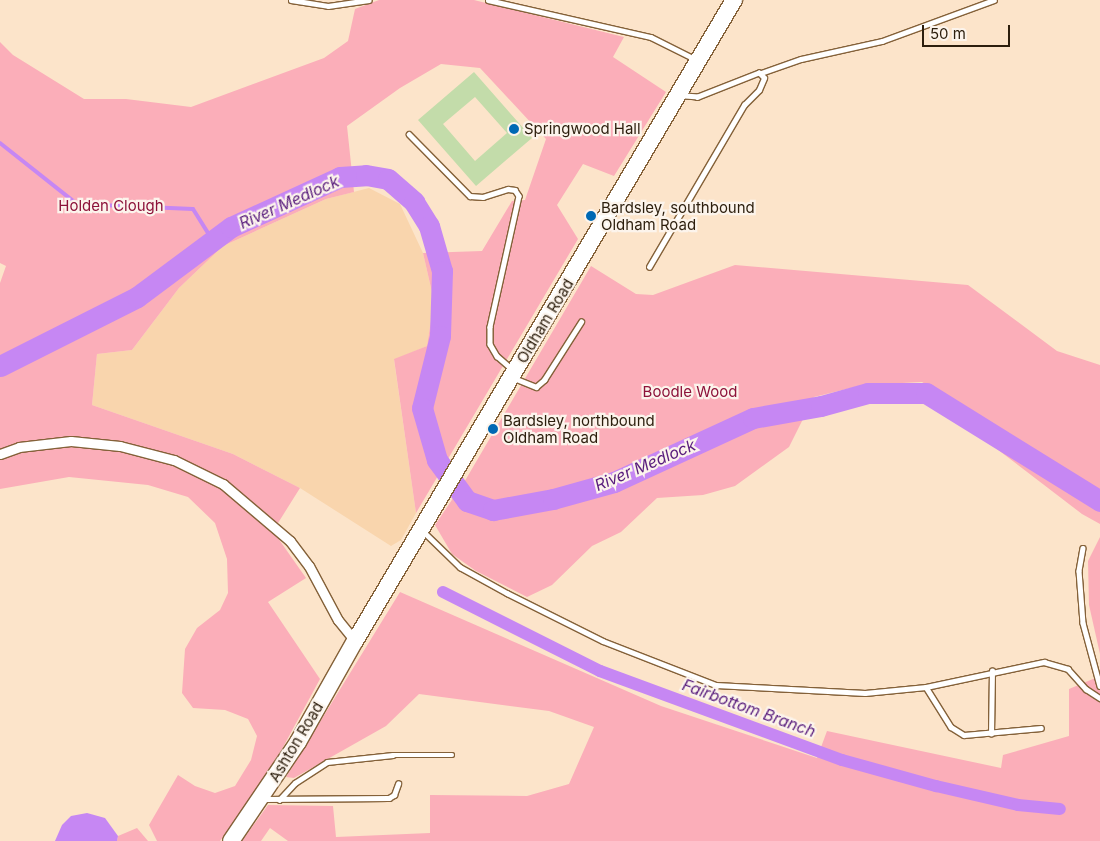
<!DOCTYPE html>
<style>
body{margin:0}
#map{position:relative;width:1100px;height:841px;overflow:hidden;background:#fce4ca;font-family:Inter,sans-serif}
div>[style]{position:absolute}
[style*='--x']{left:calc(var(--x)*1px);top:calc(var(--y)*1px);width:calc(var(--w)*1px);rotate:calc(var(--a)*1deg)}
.built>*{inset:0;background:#f9d5ad}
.green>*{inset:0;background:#fbaeb9}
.water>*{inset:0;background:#c687f3}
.stream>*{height:4px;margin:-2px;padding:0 2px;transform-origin:2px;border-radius:2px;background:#c687f3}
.canal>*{height:12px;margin:-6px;padding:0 6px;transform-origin:6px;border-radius:6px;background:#c687f3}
.river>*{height:21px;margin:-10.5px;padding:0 10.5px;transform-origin:10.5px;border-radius:10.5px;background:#c687f3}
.building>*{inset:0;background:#c3dcaa}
.roads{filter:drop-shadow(1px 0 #846139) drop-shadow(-1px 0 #846139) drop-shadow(0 1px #846139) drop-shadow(0 -1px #846139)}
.lane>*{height:4.5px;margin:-2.25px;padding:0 2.25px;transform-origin:2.25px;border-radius:2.25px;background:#fff}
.street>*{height:9px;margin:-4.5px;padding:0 4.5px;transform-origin:4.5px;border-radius:4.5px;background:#fff}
.highway>*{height:16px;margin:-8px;padding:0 8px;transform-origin:8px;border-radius:8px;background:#fff}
.dots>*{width:14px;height:14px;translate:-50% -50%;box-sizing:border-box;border:2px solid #fcf4ec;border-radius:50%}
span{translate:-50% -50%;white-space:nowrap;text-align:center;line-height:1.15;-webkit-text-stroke:4.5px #fcf4ec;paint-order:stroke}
.poi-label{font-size:15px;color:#2c1e0d}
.left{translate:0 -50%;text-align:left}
.park-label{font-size:15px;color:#8d133a}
.street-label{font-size:15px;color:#2c1e0d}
.water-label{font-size:16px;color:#591d7d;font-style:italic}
.scale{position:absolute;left:922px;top:25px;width:88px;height:22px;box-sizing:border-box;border:2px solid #2c1e0d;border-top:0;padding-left:6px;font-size:15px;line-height:18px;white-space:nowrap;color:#2c1e0d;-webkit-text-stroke:4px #fcf4ec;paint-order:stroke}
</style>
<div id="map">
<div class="built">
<i style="clip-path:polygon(369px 188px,400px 204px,423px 253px,434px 301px,427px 346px,394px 360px,416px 513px,401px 540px,391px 546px,300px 488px,233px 454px,92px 405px,97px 354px,132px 350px,179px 288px,223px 246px,326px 199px)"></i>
</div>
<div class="green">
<i style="clip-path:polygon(379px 0,474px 0,624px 37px,613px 57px,666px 92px,614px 176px,583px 164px,557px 205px,578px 239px,416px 513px,394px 359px,427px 346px,434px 301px,423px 253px,482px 251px,512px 201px,525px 200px,546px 139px,480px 68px,441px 64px,400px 88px,347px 126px,354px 192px,326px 199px,223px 246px,179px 288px,132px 350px,97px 354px,92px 405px,233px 454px,300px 488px,273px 531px,306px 578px,268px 602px,320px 679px,269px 773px,220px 841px,157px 841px,149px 825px,178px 775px,195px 786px,215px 793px,235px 786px,251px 760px,257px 736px,248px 719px,225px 710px,193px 708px,182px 693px,185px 649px,197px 628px,220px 610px,228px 593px,227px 559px,215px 523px,188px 497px,148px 485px,69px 477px,0 489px,0 283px,6px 266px,0 263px,0 42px,13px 55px,84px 99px,126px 99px,191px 107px,324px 58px,348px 41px,355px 9px)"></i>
<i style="clip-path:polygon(735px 265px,968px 285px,1057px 351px,1100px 365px,1100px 524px,1082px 514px,980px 436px,987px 421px,922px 382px,863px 385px,814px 397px,789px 447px,735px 486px,703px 495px,657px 498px,621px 532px,592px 546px,552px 585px,527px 597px,476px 571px,452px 554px,435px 525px,466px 479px,591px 266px,636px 294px,653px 295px)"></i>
<i style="clip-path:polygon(1100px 537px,1100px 654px,1089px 605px,1088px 561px)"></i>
<i style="clip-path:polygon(400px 592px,661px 706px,817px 758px,827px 731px,1001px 768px,1003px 755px,1069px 736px,1069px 689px,1100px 676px,1100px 841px,288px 841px,270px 828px,261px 841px,242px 841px,268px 805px,333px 806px,336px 837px,430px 833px,430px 795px,527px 796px,569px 784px,594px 727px,549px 711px,419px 694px,386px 726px,294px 778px,286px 777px)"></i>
<i style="clip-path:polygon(137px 828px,148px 841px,117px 841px,118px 836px)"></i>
</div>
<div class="water">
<i style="clip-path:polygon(87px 813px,105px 818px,118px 836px,117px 841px,55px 841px,62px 825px,71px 816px)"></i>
</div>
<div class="stream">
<i style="--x:0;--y:143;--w:98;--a:38.4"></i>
<i style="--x:77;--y:204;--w:116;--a:2.5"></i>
<i style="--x:193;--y:209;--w:40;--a:58"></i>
</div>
<div class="canal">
<i style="--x:443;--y:592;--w:176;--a:26.7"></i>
<i style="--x:600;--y:671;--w:258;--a:20.2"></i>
<i style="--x:842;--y:760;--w:98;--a:15.5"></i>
<i style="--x:936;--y:786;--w:84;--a:13"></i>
<i style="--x:1018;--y:805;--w:42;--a:5.4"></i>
</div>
<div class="river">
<i style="--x:0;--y:366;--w:153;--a:-26.7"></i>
<i style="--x:137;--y:297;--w:117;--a:-36.7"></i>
<i style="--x:231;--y:227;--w:120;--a:-24.6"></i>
<i style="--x:340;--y:177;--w:26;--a:-4"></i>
<i style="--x:366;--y:175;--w:22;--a:10"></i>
<i style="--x:388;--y:179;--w:35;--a:41"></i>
<i style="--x:414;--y:202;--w:28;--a:58"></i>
<i style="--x:429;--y:226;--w:47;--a:73.9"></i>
<i style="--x:442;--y:271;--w:65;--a:91.8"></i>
<i style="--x:440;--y:336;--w:74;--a:104"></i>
<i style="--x:422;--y:408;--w:54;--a:73.9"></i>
<i style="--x:437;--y:460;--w:51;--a:53.8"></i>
<i style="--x:467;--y:501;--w:28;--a:19"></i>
<i style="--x:493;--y:510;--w:61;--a:-10.4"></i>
<i style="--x:553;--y:499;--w:63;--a:-15.6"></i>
<i style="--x:614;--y:482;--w:153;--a:-24.7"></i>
<i style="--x:753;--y:418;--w:69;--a:-10"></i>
<i style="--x:821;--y:406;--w:49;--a:-15.5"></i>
<i style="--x:868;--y:393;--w:58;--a:0"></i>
<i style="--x:926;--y:393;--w:205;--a:31.8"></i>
</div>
<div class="building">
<i style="clip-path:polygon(evenodd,474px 72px,532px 138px,476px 186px,418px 120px,474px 72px,475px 97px,507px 133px,475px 161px,443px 124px,475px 97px)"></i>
</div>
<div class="roads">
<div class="lane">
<i style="--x:291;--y:0;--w:37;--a:9"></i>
<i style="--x:328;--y:6;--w:41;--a:-8.3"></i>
<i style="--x:488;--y:0;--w:167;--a:12.8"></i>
<i style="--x:651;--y:37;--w:49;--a:26.6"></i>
<i style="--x:761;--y:73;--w:42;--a:-19.3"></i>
<i style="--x:801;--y:59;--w:83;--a:-12.5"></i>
<i style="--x:882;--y:41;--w:119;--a:-20.1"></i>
<i style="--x:409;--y:134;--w:87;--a:45.5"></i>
<i style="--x:470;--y:196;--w:13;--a:4"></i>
<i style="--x:483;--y:197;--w:26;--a:-18"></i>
<i style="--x:508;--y:189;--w:7;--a:8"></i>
<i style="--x:515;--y:190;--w:7;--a:56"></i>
<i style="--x:519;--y:196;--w:134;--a:102.5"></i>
<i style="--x:490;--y:327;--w:17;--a:90"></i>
<i style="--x:490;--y:344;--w:14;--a:60"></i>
<i style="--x:497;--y:356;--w:20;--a:41"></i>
<i style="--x:649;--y:267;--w:188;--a:-59.6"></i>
<i style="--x:744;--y:105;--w:21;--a:-45"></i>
<i style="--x:759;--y:90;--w:13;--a:-67"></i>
<i style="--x:764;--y:78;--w:7;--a:-135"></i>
<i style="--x:759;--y:73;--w:66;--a:158.5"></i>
<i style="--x:698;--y:97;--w:16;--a:-176"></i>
<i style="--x:514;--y:378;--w:24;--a:22"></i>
<i style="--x:536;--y:387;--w:11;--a:-41"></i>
<i style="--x:544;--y:380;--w:69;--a:-57.5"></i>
<i style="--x:423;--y:531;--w:52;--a:44.2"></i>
<i style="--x:460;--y:567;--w:54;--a:29"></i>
<i style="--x:507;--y:593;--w:107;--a:26.6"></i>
<i style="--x:603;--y:641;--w:121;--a:21.3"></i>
<i style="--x:716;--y:685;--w:149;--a:3.1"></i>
<i style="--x:865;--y:693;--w:61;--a:-5.6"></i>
<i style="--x:926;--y:687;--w:121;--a:-12"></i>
<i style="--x:1044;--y:662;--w:25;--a:16"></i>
<i style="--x:1068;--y:669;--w:27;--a:48"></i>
<i style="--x:1086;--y:689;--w:17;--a:33"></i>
<i style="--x:1083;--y:548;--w:23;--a:100"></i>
<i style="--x:1079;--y:571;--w:52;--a:85.6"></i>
<i style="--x:1083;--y:623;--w:65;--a:74.9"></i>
<i style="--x:926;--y:687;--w:47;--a:58"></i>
<i style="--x:951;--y:727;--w:15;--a:32"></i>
<i style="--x:964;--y:735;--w:77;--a:-5.2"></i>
<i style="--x:991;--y:734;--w:63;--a:-89.1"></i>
<i style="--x:265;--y:799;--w:124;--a:-0.5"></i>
<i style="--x:389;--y:798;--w:6;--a:-31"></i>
<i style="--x:394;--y:795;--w:12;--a:-70"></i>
<i style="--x:279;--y:800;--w:23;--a:-47"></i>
<i style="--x:295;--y:783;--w:38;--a:-33"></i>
<i style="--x:327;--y:762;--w:66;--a:-6.1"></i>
<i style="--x:393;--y:755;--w:59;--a:0"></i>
</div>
<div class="street">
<i style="--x:0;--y:454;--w:20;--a:-20"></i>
<i style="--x:19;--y:447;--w:52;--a:-6.6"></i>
<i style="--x:71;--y:441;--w:49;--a:5.8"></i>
<i style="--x:120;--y:446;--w:56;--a:14.5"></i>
<i style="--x:174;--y:460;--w:55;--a:26.1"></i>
<i style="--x:223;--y:484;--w:88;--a:40.4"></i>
<i style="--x:290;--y:541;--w:31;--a:53"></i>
<i style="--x:309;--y:566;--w:61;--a:61.8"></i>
<i style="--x:338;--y:620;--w:27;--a:51"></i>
</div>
<div class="highway">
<i style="--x:231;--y:841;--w:120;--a:-55.9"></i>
<i style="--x:298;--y:742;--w:116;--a:-60.6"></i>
<i style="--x:355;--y:641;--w:745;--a:-59.41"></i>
</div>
</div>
<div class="dots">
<i style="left:514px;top:129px;background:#0069b4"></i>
<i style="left:591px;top:216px;background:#0069b4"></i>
<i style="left:493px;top:429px;background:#0069b4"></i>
</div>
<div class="poi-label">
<span class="left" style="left:524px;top:129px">Springwood Hall</span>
<span class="left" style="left:601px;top:216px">Bardsley, southbound<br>Oldham Road</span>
<span class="left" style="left:503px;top:429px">Bardsley, northbound<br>Oldham Road</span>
</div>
<div class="park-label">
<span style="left:111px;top:206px">Holden Clough</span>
<span style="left:690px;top:392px">Boodle Wood</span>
</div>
<div class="street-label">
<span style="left:545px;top:321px;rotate:-59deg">Oldham Road</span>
<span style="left:296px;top:742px;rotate:-59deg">Ashton Road</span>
</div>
<div class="water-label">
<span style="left:289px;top:202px;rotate:-24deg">River Medlock</span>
<span style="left:645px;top:465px;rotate:-23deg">River Medlock</span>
<span style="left:749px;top:708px;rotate:20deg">Fairbottom Branch</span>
</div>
<div class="scale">50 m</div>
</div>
